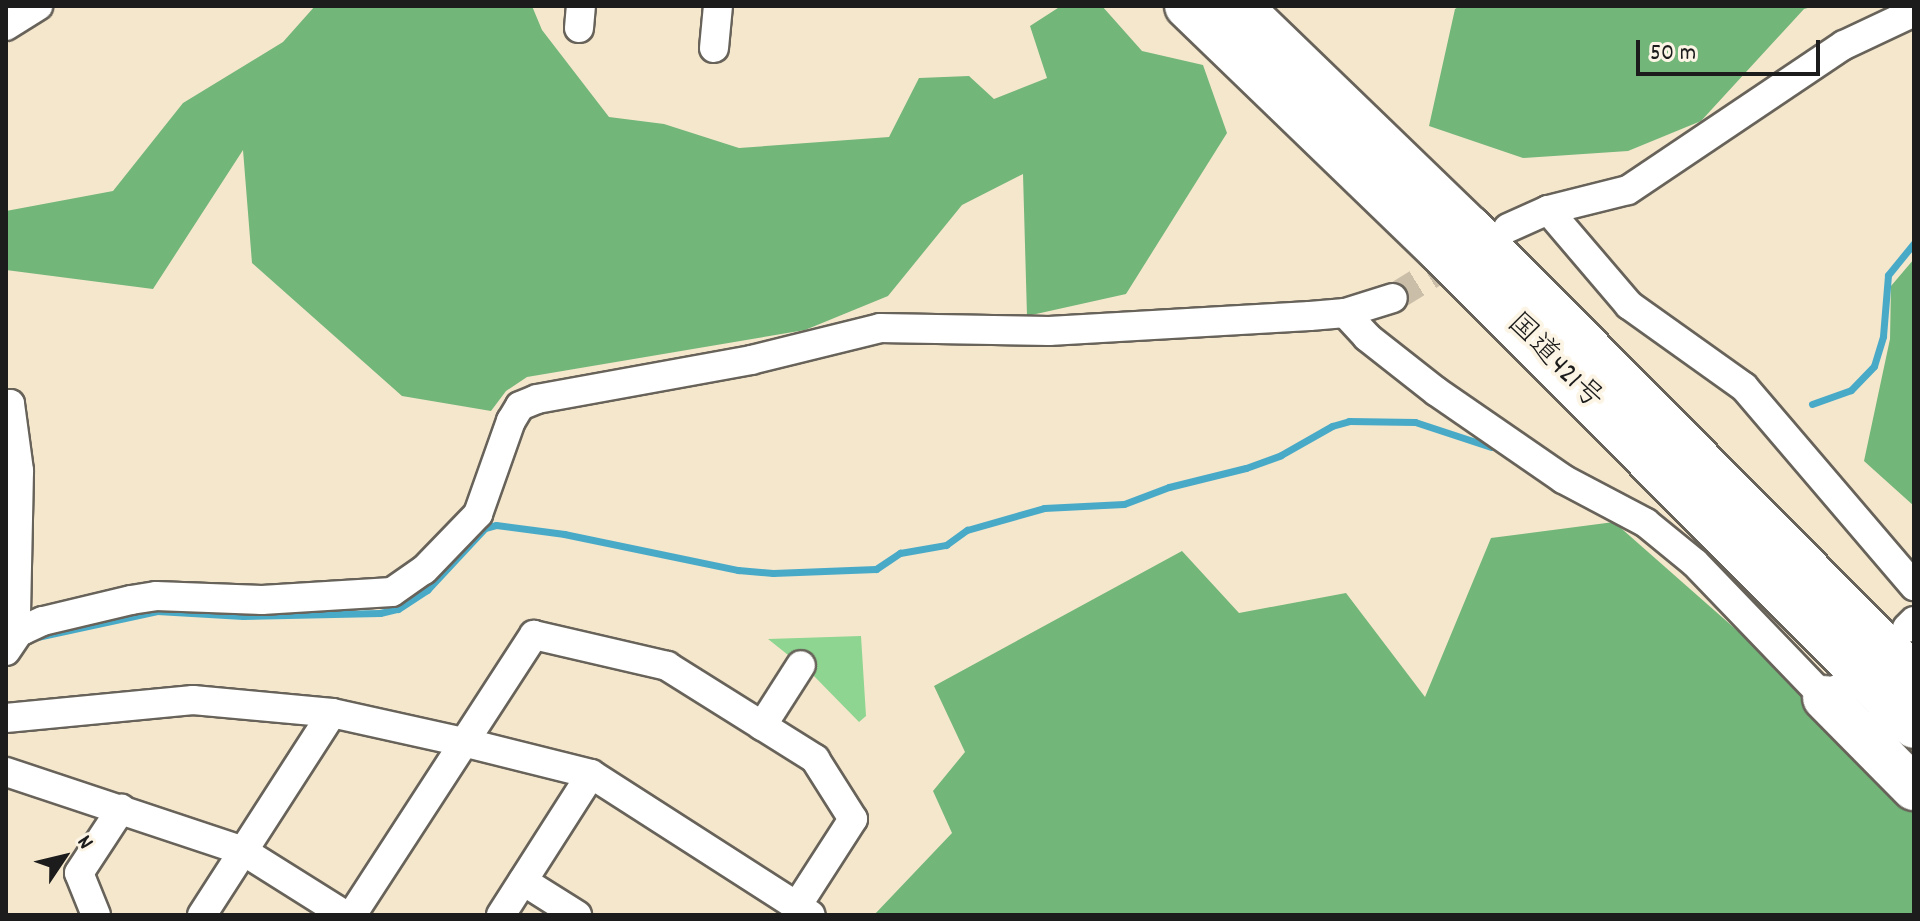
<!DOCTYPE html>
<meta charset="utf-8">
<style>
body{margin:0}
#map{position:relative;width:1920px;height:921px;overflow:hidden;background:#f5e7cc;font-family:Dekko,"Klee One",sans-serif}
div>[style]{position:absolute}
[style*='--x']{left:calc(var(--x)*1px);top:calc(var(--y)*1px);width:calc(var(--w)*1px);rotate:calc(var(--a)*1deg)}
.green>*{inset:0;background:#8dd590}
.forest>*{inset:0;background:#72b67a}
.stream>*{height:7px;margin:-3.5px;padding:0 3.5px;transform-origin:3.5px;border-radius:3.5px;background:#49aac8}
.minor-tunnel>*{height:28px;margin-top:-14px;transform-origin:0;background:repeating-linear-gradient(90deg,#cabea9 0 28px,transparent 0 42px)}
.roads{filter:drop-shadow(2px 0 #68635a) drop-shadow(-2px 0 #68635a) drop-shadow(0 2px #68635a) drop-shadow(0 -2px #68635a)}
.minor>*{height:28px;margin:-14px;padding:0 14px;transform-origin:14px;border-radius:14px;background:#fff}
.trunk>*{height:44px;margin:-22px;padding:0 22px;transform-origin:22px;border-radius:22px;background:#fff}
span{translate:-50% -50%;white-space:nowrap;text-align:center;line-height:1.15;-webkit-text-stroke:8px #fcf5e5;paint-order:stroke}
.street-label{font-size:30px;color:#1c1c1c}
.frame{position:absolute;inset:0;border:8px solid #1c1c1c;pointer-events:none}
.north{position:absolute;left:24px;top:817px;width:80px;height:80px;-webkit-text-stroke:6px #fcf5e5;paint-order:stroke;rotate:55deg;font-size:22px;font-weight:700;line-height:32px;text-align:center;color:#1c1c1c}
.north::after{content:'';display:block;margin:auto;width:28px;height:36px;background:#1c1c1c;clip-path:polygon(50% 0,100% 100%,50% 72%,0 100%)}
.scale{position:absolute;left:1636px;top:40px;width:184px;height:36px;box-sizing:border-box;border:4px solid #1c1c1c;border-top:0;padding-left:10px;font-size:24px;line-height:28px;white-space:nowrap;color:#1c1c1c;-webkit-text-stroke:6px #fcf5e5;paint-order:stroke}
</style>
<div id="map">
<div class="green">
<i style="clip-path:polygon(861px 636px,866px 716px,859px 722px,812px 674px,768px 639px)"></i>
</div>
<div class="forest">
<i style="clip-path:polygon(315px 6px,532px 6px,542px 30px,609px 117px,664px 124px,739px 148px,889px 137px,919px 78px,969px 76px,994px 99px,1047px 78px,1030px 26px,1061px 6px,1102px 6px,1142px 51px,1203px 65px,1227px 133px,1126px 294px,1027px 316px,1023px 174px,962px 205px,888px 296px,805px 330px,527px 377px,506px 391px,491px 411px,402px 396px,252px 263px,243px 150px,153px 289px,6px 270px,6px 211px,113px 191px,183px 103px,283px 42px)"></i>
<i style="clip-path:polygon(1460px 6px,1815px 6px,1804px 9px,1701px 121px,1628px 151px,1523px 158px,1429px 126px,1455px 9px)"></i>
<i style="clip-path:polygon(1914px 259px,1914px 506px,1864px 461px,1890px 339px,1891px 286px)"></i>
<i style="clip-path:polygon(1614px 522px,1824px 707px,1914px 798px,1914px 915px,874px 915px,952px 833px,933px 791px,965px 752px,934px 686px,1182px 551px,1239px 613px,1346px 593px,1425px 697px,1491px 538px)"></i>
</div>
<div class="stream">
<i style="--x:1812;--y:404;--w:41;--a:-19.7"></i>
<i style="--x:1851;--y:390;--w:33;--a:-46"></i>
<i style="--x:1874;--y:366;--w:31;--a:-73"></i>
<i style="--x:1883;--y:336;--w:61;--a:-85.3"></i>
<i style="--x:1888;--y:275;--w:41;--a:-50.9"></i>
<i style="--x:37;--y:637;--w:123;--a:-12.2"></i>
<i style="--x:157;--y:611;--w:86;--a:3.3"></i>
<i style="--x:243;--y:616;--w:137;--a:-1.3"></i>
<i style="--x:380;--y:613;--w:18;--a:-13"></i>
<i style="--x:398;--y:609;--w:35;--a:-33"></i>
<i style="--x:427;--y:590;--w:85;--a:-46.9"></i>
<i style="--x:485;--y:528;--w:11;--a:-15"></i>
<i style="--x:496;--y:525;--w:69;--a:7.5"></i>
<i style="--x:564;--y:534;--w:178;--a:11.7"></i>
<i style="--x:738;--y:570;--w:35;--a:5"></i>
<i style="--x:773;--y:573;--w:103;--a:-2.2"></i>
<i style="--x:876;--y:569;--w:29;--a:-34"></i>
<i style="--x:900;--y:553;--w:47;--a:-9.9"></i>
<i style="--x:946;--y:545;--w:26;--a:-36"></i>
<i style="--x:967;--y:530;--w:80;--a:-15.9"></i>
<i style="--x:1044;--y:508;--w:80;--a:-2.9"></i>
<i style="--x:1124;--y:504;--w:48;--a:-20.7"></i>
<i style="--x:1169;--y:487;--w:79;--a:-13.9"></i>
<i style="--x:1246;--y:468;--w:37;--a:-20"></i>
<i style="--x:1281;--y:455;--w:59;--a:-29.6"></i>
<i style="--x:1332;--y:426;--w:18;--a:-16"></i>
<i style="--x:1349;--y:421;--w:66;--a:0.9"></i>
<i style="--x:1415;--y:422;--w:80;--a:18.2"></i>
</div>
<div class="minor-tunnel">
<i style="--x:1393;--y:298;--w:82;--a:-31.6"></i>
</div>
<div class="roads">
<div class="minor">
<i style="--x:6;--y:26;--w:38;--a:-32"></i>
<i style="--x:579;--y:28;--w:22;--a:-85"></i>
<i style="--x:714;--y:48;--w:42;--a:-84.6"></i>
<i style="--x:1548;--y:210;--w:125;--a:49.5"></i>
<i style="--x:1629;--y:305;--w:141;--a:35.5"></i>
<i style="--x:1744;--y:387;--w:262;--a:49.5"></i>
<i style="--x:1508;--y:228;--w:44;--a:-24.2"></i>
<i style="--x:1548;--y:210;--w:82;--a:-14"></i>
<i style="--x:1628;--y:190;--w:260;--a:-33.9"></i>
<i style="--x:1844;--y:45;--w:77;--a:-25.2"></i>
<i style="--x:1345;--y:313;--w:33;--a:47"></i>
<i style="--x:1367;--y:337;--w:89;--a:38.2"></i>
<i style="--x:1437;--y:392;--w:153;--a:34.6"></i>
<i style="--x:1563;--y:479;--w:94;--a:27.9"></i>
<i style="--x:1646;--y:523;--w:63;--a:39.2"></i>
<i style="--x:1695;--y:563;--w:187;--a:46.1"></i>
<i style="--x:1825;--y:698;--w:15;--a:-37"></i>
<i style="--x:6;--y:404;--w:4;--a:0"></i>
<i style="--x:10;--y:404;--w:68;--a:82.3"></i>
<i style="--x:19;--y:471;--w:146;--a:91.2"></i>
<i style="--x:16;--y:617;--w:15;--a:62"></i>
<i style="--x:1907;--y:628;--w:10;--a:-45"></i>
<i style="--x:6;--y:651;--w:23;--a:-56"></i>
<i style="--x:19;--y:632;--w:26;--a:-25"></i>
<i style="--x:43;--y:621;--w:90;--a:-13.4"></i>
<i style="--x:131;--y:600;--w:25;--a:-9"></i>
<i style="--x:156;--y:596;--w:106;--a:2.2"></i>
<i style="--x:262;--y:600;--w:130;--a:-3.5"></i>
<i style="--x:392;--y:592;--w:39;--a:-35"></i>
<i style="--x:424;--y:570;--w:78;--a:-46"></i>
<i style="--x:478;--y:514;--w:99;--a:-70.5"></i>
<i style="--x:511;--y:421;--w:17;--a:-59"></i>
<i style="--x:520;--y:406;--w:18;--a:-22"></i>
<i style="--x:537;--y:399;--w:218;--a:-10.3"></i>
<i style="--x:751;--y:360;--w:133;--a:-13.9"></i>
<i style="--x:880;--y:328;--w:169;--a:1"></i>
<i style="--x:1049;--y:331;--w:261;--a:-3.3"></i>
<i style="--x:1310;--y:316;--w:35;--a:-5"></i>
<i style="--x:1345;--y:313;--w:50;--a:-17.4"></i>
<i style="--x:6;--y:718;--w:188;--a:-5.5"></i>
<i style="--x:193;--y:700;--w:140;--a:5.3"></i>
<i style="--x:332;--y:713;--w:134;--a:12.5"></i>
<i style="--x:463;--y:742;--w:132;--a:14"></i>
<i style="--x:591;--y:774;--w:261;--a:32.7"></i>
<i style="--x:762;--y:726;--w:72;--a:-57.4"></i>
<i style="--x:6;--y:772;--w:250;--a:18.4"></i>
<i style="--x:243;--y:851;--w:120;--a:32.1"></i>
<i style="--x:523;--y:881;--w:64;--a:32.2"></i>
<i style="--x:96;--y:915;--w:45;--a:-112"></i>
<i style="--x:79;--y:873;--w:77;--a:-56.7"></i>
<i style="--x:202;--y:915;--w:240;--a:-57.2"></i>
<i style="--x:352;--y:915;--w:334;--a:-57"></i>
<i style="--x:534;--y:635;--w:137;--a:13.1"></i>
<i style="--x:667;--y:666;--w:175;--a:32.1"></i>
<i style="--x:815;--y:759;--w:71;--a:57.7"></i>
<i style="--x:853;--y:819;--w:103;--a:122.8"></i>
<i style="--x:501;--y:915;--w:167;--a:-57.4"></i>
</div>
<div class="trunk">
<i style="--x:1187;--y:6;--w:350;--a:44"></i>
<i style="--x:1439;--y:249;--w:673;--a:45.12"></i>
<i style="--x:1239;--y:6;--w:320;--a:44"></i>
<i style="--x:1469;--y:228;--w:632;--a:45.26"></i>
<i style="--x:1825;--y:698;--w:127;--a:45.3"></i>
</div>
</div>
<div class="street-label">
<span style="left:1553px;top:363px;rotate:45deg">国道421号</span>
</div>
<div class="frame"></div>
<div class="north">N</div>
<div class="scale">50 m</div>
</div>
